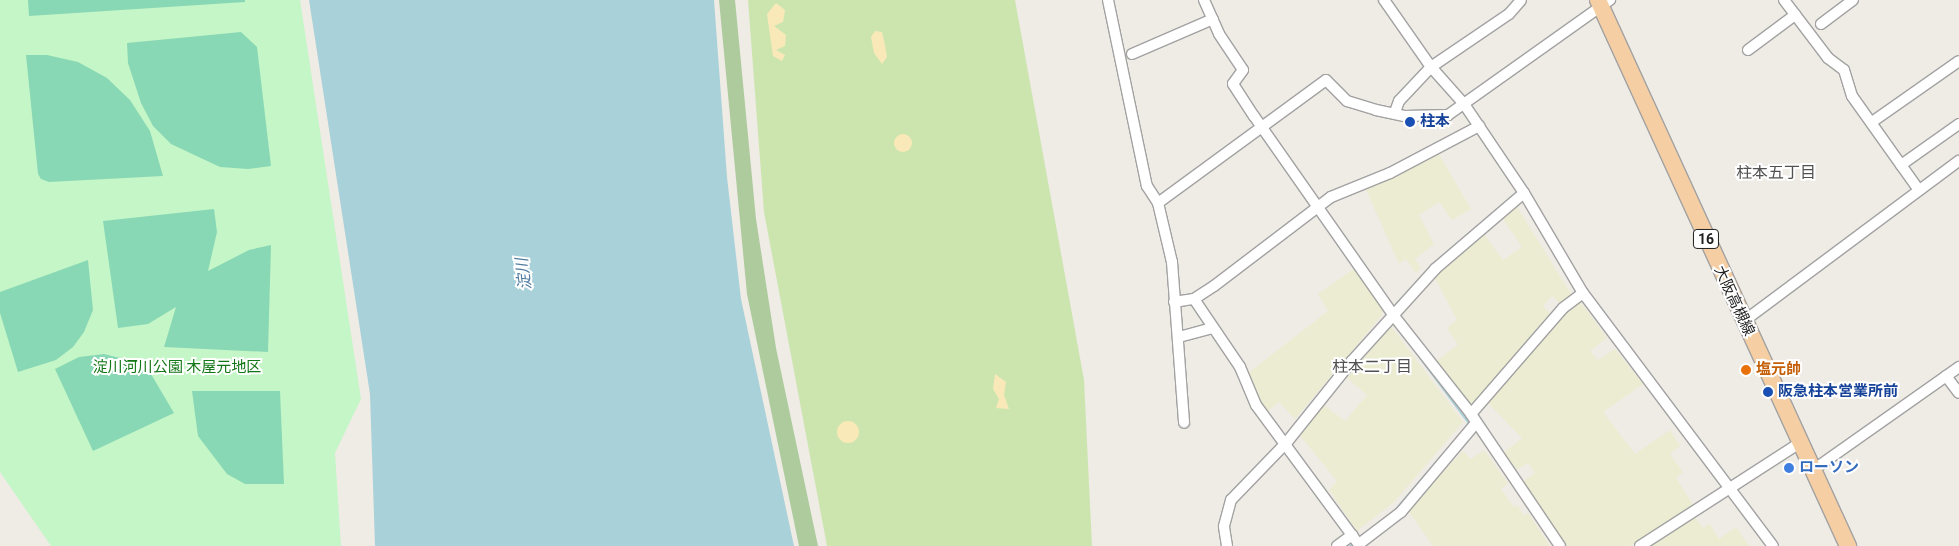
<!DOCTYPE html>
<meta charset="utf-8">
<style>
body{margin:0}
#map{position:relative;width:1959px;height:546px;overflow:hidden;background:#efebe5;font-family:Roboto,"Noto Sans JP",sans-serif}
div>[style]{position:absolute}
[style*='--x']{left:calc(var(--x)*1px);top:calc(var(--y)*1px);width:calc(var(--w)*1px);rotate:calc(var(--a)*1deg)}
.farmland>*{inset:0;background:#ececd2}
.grass>*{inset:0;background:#cce5af}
.forest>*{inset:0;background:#adcb9d}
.sand>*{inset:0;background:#fae9b8}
.round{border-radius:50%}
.park>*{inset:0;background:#c5f6c7}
.pitch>*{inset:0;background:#89d8b5}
.water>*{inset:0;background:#a9d1d9}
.stream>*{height:3px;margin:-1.5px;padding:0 1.5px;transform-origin:1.5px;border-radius:1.5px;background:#a9d1d9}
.roads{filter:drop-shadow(1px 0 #a2a2a2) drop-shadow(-1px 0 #a2a2a2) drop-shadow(0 1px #a2a2a2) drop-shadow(0 -1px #a2a2a2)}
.minor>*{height:10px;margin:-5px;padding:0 5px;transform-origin:5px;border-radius:5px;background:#fff}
.primary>*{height:16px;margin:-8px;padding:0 8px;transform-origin:8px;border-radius:8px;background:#f6cea3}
.dots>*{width:14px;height:14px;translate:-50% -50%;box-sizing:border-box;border:2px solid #fff;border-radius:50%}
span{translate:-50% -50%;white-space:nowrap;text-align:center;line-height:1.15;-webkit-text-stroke:4px #fff;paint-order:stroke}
.shield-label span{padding:1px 4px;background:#fff;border:1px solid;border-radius:4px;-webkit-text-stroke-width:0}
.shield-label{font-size:14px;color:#1e1e1e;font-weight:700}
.transit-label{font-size:15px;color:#164399;font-weight:700}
.left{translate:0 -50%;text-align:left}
.street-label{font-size:15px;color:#1e1e1e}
.park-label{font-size:15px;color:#137616}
.food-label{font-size:15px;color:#c56008;font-weight:700}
.shop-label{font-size:15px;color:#366cbe;font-weight:700}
.neighbourhood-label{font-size:16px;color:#515151}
.water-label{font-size:16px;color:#4e7ba0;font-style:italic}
</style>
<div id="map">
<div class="farmland">
<i style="clip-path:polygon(1437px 151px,1471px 209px,1452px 220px,1439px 202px,1419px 215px,1434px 244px,1415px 259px,1421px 268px,1416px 273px,1406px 259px,1399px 264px,1365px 187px)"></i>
<i style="clip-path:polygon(1517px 207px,1573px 297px,1562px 306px,1552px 296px,1543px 306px,1551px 315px,1471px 409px,1436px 361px,1458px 345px,1447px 328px,1457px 320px,1435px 278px,1484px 234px,1503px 260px,1522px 247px,1503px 219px)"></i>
<i style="clip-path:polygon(1355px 268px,1383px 309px,1382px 315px,1295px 419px,1279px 402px,1268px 411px,1256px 396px,1247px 374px,1328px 311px,1318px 294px)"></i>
<i style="clip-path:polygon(1579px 300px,1607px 338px,1590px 351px,1598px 360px,1615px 349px,1643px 384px,1603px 412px,1635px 454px,1670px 430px,1680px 446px,1670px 454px,1683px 472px,1676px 478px,1694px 506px,1630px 546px,1567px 546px,1522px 482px,1535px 473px,1528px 463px,1514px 471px,1502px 454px,1522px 438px,1486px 401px)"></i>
<i style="clip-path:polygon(1391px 326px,1463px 422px,1394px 502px,1357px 531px,1329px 490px,1337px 481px,1298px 433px,1324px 405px,1345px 421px,1367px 395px,1347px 378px)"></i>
<i style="clip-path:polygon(1484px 450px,1508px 483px,1501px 489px,1514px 507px,1517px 505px,1524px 515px,1528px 513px,1550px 546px,1433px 546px,1407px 509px,1463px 451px,1471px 459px)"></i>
<i style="clip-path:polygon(1694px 516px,1703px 528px,1710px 524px,1719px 539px,1736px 527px,1749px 546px,1647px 546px)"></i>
</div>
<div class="grass">
<i style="clip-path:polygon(748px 0,1015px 0,1084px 380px,1092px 546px,827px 546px,764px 212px)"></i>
</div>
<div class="forest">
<i style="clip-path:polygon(719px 0,735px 0,756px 219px,776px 348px,818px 546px,799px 546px,747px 294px)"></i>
</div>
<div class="sand">
<i style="clip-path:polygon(776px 3px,785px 10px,783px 22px,774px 26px,786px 35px,785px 46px,776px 50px,785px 55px,782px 61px,773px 56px,767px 14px)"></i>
<i style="clip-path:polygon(875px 31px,882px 32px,885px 45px,887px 57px,882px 64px,874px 53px,871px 37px)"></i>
<i class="round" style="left:894px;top:134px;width:18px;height:18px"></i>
<i style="clip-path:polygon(995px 374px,1006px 382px,1004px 395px,1009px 409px,996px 408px,999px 399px,993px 389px)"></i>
<i class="round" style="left:837px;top:421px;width:22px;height:22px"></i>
</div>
<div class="park">
<i style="clip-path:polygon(0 0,300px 0,361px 399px,335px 453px,341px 546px,51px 546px,0 472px)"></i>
</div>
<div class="pitch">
<i style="clip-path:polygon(28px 0,245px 0,245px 2px,29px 16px)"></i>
<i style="clip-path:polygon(241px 32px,257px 47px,271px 166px,248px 169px,220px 167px,171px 144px,153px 126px,141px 103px,128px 63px,127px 43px)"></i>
<i style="clip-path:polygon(26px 55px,47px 55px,78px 62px,107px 78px,130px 100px,150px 131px,163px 176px,49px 182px,41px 179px,38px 174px)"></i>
<i style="clip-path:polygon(214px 209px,217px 232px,208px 271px,249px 250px,271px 245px,268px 352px,164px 347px,176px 307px,148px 324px,118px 328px,103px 221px)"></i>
<i style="clip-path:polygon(88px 260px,93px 310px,84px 332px,73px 347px,56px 360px,18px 372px,0 313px,0 292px)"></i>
<i style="clip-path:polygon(104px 354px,128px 360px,151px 374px,174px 413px,93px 451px,55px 369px,79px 357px)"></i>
<i style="clip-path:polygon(192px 391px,280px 391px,284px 484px,245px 484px,227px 474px,198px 436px)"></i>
</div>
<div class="water">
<i style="clip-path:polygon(309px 0,714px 0,727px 177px,741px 299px,794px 546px,375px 546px,370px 394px)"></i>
</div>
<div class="stream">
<i style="--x:1420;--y:357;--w:84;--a:53.3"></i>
<i style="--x:1470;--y:424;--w:3;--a:135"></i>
<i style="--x:1350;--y:546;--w:58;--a:-38.7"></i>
<i style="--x:1395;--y:510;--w:72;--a:-49.5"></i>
</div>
<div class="roads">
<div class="minor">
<i style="--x:1108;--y:0;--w:190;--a:78.2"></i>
<i style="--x:1147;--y:186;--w:20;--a:57"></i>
<i style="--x:1158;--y:203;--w:61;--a:76.7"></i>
<i style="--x:1172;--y:262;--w:161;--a:85.7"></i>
<i style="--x:1204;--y:0;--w:37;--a:66"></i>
<i style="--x:1219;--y:34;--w:43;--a:56.3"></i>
<i style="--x:1243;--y:70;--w:17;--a:126"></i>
<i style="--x:1233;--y:84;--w:38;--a:57"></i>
<i style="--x:1254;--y:116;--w:244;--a:55"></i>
<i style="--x:1394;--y:316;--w:125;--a:51.8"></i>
<i style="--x:1471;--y:414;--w:159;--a:56"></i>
<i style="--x:1784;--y:0;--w:73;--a:52.8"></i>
<i style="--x:1828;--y:58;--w:20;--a:37"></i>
<i style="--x:1844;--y:70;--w:27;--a:73"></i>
<i style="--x:1852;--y:96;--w:114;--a:54.6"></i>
<i style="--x:1821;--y:24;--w:40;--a:-37"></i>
<i style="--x:1748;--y:50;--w:59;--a:-36.7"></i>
<i style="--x:1132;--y:54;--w:88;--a:-23.4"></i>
<i style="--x:1395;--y:112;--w:12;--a:-70"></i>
<i style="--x:1399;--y:101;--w:47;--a:-46.7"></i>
<i style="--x:1431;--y:67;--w:94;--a:-34.2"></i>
<i style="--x:1509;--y:14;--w:18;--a:-49"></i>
<i style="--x:1872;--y:122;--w:106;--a:-35"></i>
<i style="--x:1901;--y:165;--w:71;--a:-35.3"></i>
<i style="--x:1524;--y:193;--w:116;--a:59.5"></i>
<i style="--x:1583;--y:293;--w:316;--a:53.1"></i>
<i style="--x:1158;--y:203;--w:208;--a:-36.2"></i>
<i style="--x:1326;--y:80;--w:30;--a:45"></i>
<i style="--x:1347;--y:101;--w:30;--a:17"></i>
<i style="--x:1376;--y:110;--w:30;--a:12"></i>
<i style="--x:1405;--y:116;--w:43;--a:-1.3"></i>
<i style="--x:1448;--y:115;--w:199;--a:-35.4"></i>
<i style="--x:1194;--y:299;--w:82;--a:55.9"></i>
<i style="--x:1240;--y:367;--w:41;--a:67.2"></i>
<i style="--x:1256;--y:405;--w:175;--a:53.6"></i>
<i style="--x:1174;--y:302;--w:20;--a:-9"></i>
<i style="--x:1194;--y:299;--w:24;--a:-33"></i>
<i style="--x:1214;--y:286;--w:147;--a:-37.3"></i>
<i style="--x:1331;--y:197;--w:64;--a:-22.1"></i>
<i style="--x:1390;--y:173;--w:101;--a:-27.8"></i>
<i style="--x:1744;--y:321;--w:268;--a:-36.7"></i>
<i style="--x:1179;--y:337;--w:35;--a:-15"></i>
<i style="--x:1946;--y:376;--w:21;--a:53"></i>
<i style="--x:1471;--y:414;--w:140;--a:-49"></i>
<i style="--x:1563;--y:308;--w:25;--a:-37"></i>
<i style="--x:1813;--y:470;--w:179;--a:-35.2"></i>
<i style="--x:1359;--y:544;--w:53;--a:-37.3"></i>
<i style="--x:1401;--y:512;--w:116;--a:-49.9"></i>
<i style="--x:1227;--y:546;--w:20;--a:-99"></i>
<i style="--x:1224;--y:526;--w:27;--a:-75"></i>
<i style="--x:1231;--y:500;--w:81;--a:-46"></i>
<i style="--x:1287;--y:442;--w:104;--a:-51.3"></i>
<i style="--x:1352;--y:361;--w:124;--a:-47.9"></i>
<i style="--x:1435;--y:269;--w:117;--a:-40.5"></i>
<i style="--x:1524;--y:193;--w:107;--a:-124"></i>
<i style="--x:1464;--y:104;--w:50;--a:-131.7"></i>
<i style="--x:1431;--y:67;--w:82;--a:-125"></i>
<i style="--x:1337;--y:546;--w:19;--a:-36"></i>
<i style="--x:1640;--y:546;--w:190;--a:-32.8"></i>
</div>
<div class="primary">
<i style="--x:1598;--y:0;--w:601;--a:65.4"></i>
</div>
</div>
<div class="dots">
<i style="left:1410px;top:122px;background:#1a4fb4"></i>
<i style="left:1746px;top:370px;background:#e8710a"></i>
<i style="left:1768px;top:392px;background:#1a4fb4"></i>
<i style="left:1789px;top:468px;background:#3f7fe0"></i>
</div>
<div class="shield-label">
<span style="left:1706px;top:239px">16</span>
</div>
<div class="transit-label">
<span class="left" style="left:1420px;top:122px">柱本</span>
<span class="left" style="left:1778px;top:392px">阪急柱本営業所前</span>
</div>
<div class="street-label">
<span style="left:1734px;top:301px;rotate:65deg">大阪高槻線</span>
</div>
<div class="park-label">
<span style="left:177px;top:368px">淀川河川公園 木屋元地区</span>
</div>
<div class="food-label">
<span class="left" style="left:1756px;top:370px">塩元帥</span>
</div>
<div class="shop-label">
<span class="left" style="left:1799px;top:468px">ローソン</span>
</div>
<div class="neighbourhood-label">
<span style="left:1776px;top:173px">柱本五丁目</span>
<span style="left:1372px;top:367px">柱本二丁目</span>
</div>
<div class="water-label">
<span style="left:524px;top:274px;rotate:-97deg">淀川</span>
</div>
</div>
